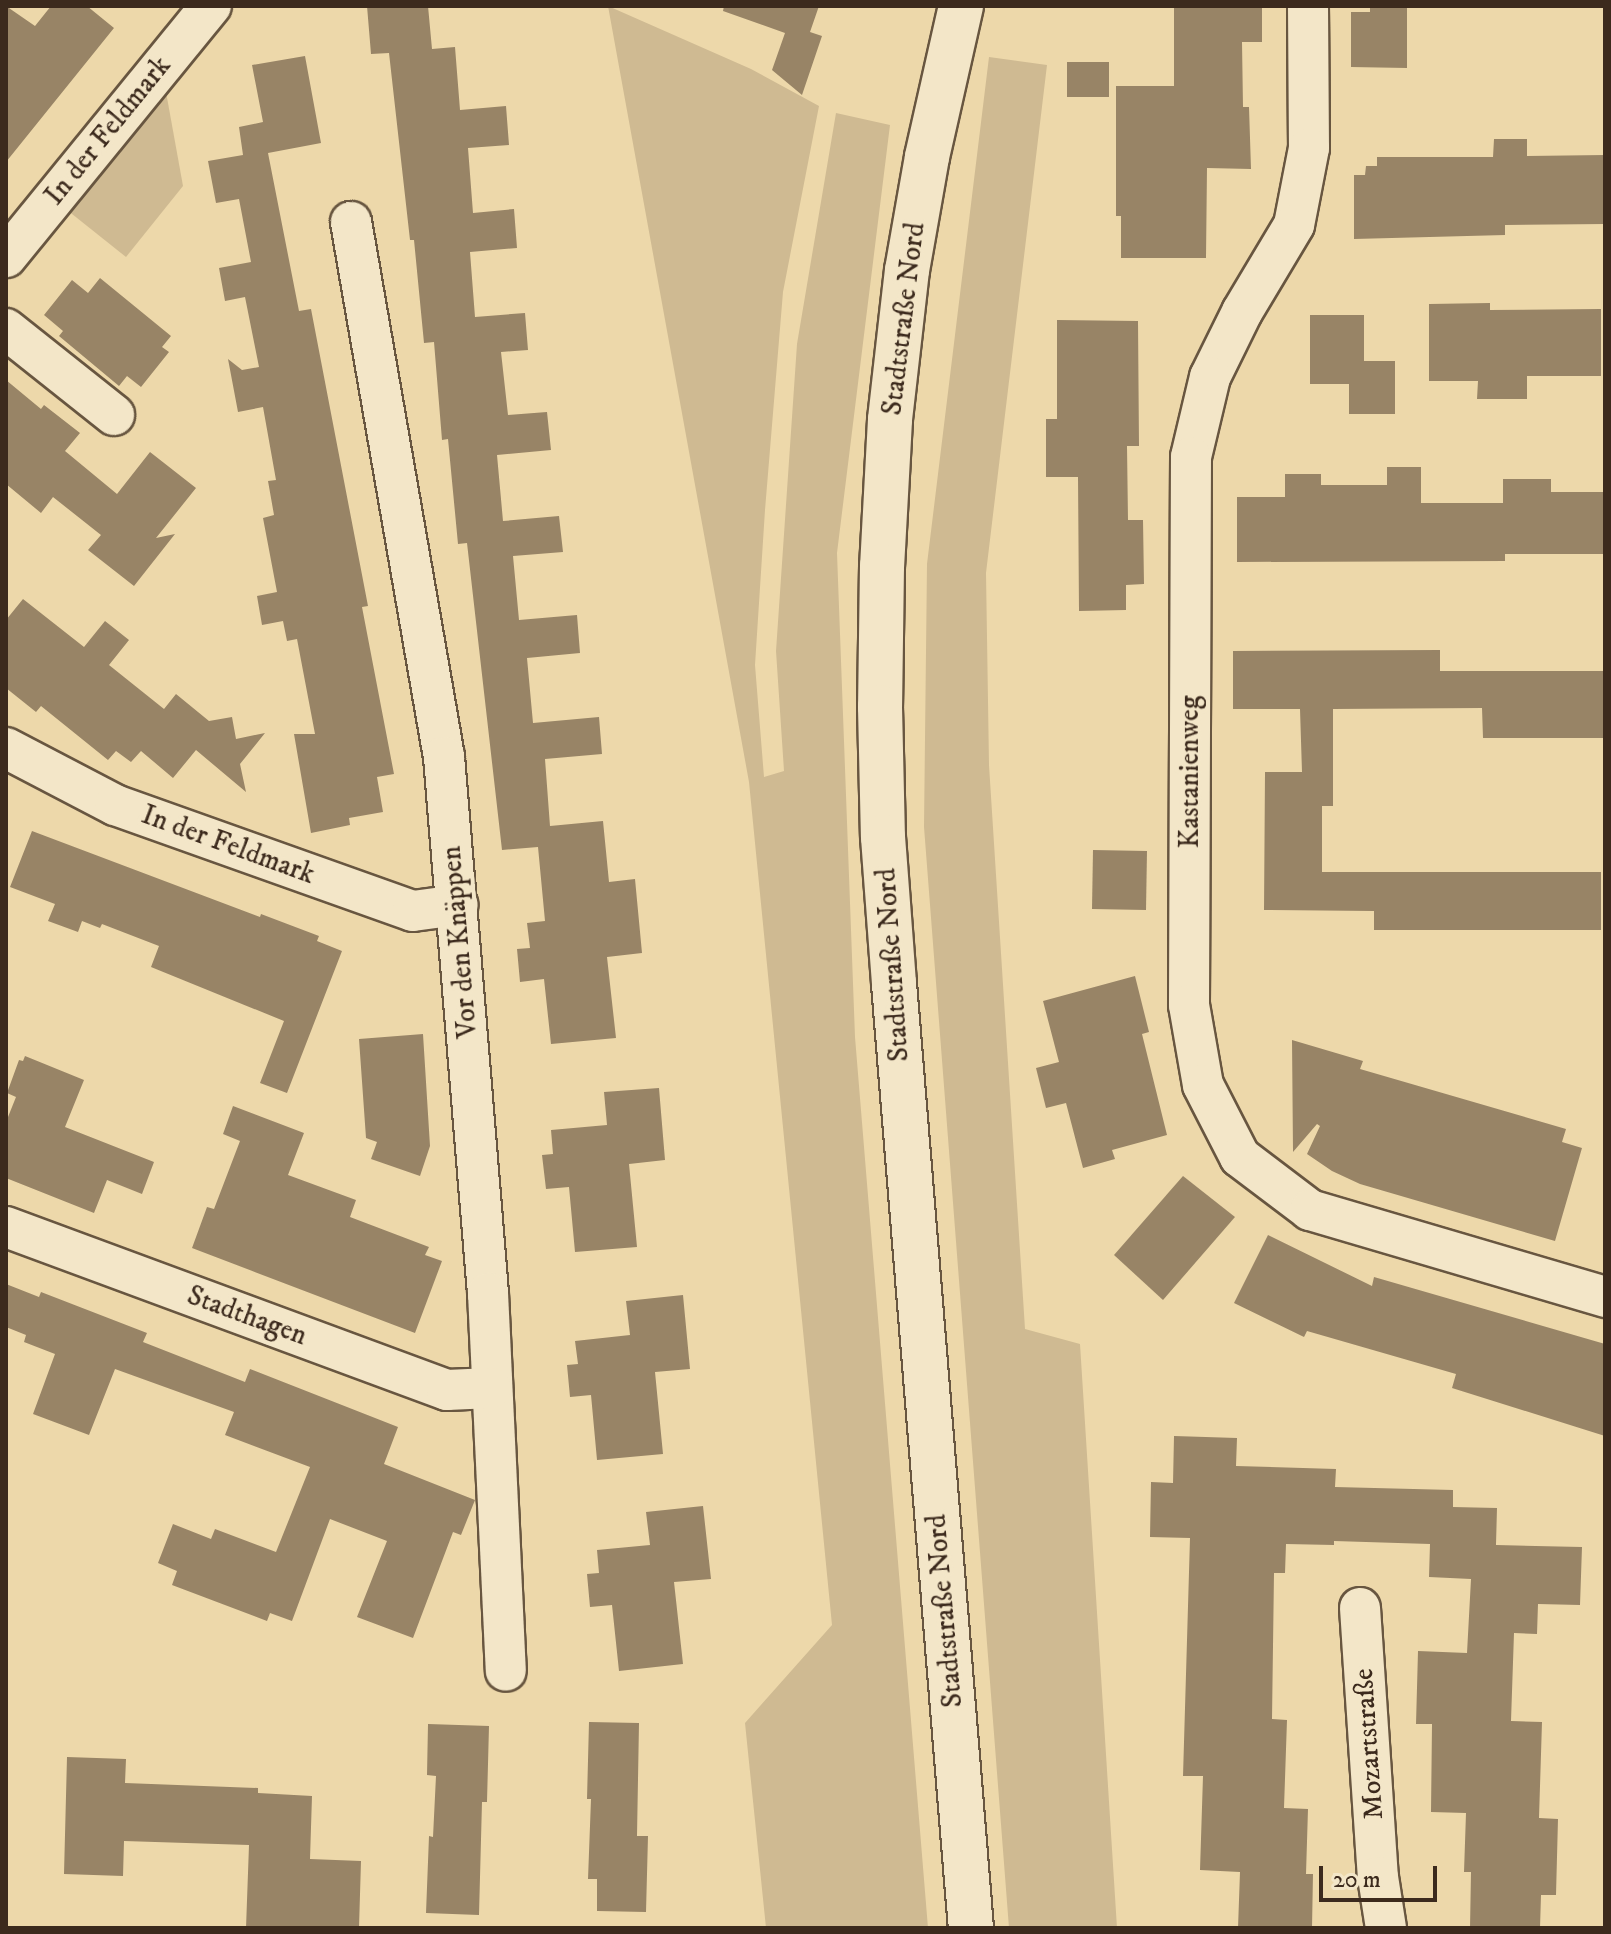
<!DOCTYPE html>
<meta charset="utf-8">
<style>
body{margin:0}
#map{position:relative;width:1611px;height:1934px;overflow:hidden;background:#edd8aa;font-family:"IM FELL DW Pica",serif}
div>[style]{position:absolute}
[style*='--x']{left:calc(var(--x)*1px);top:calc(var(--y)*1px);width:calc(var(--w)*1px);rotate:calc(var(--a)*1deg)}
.green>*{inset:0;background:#cfba92}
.building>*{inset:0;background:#988466}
.roads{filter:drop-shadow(2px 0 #685640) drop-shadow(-2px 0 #685640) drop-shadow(0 2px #685640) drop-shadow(0 -2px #685640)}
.minor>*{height:40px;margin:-20px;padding:0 20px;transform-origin:20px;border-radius:20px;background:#f3e6c8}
.secondary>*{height:44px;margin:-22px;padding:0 22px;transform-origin:22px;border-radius:22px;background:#f3e6c8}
span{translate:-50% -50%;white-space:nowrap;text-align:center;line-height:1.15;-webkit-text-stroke:8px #f3e6c8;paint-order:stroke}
.street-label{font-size:28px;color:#3c2a1d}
.frame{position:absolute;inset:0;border:8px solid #3c2a1d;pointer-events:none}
.scale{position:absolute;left:1319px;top:1866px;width:118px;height:36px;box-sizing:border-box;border:4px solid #3c2a1d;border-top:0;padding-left:10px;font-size:24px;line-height:28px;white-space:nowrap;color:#3c2a1d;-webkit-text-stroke:6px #f3e6c8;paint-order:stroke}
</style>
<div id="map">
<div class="green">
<i style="clip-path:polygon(608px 6px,751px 69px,819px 106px,783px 292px,765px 510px,755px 665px,764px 777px,784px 771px,776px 651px,797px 344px,836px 113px,890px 125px,837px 553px,855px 1037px,928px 1928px,766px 1928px,745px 1723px,832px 1625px,749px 782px)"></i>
<i style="clip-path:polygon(989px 57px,1047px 65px,986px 573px,989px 765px,1025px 1329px,1080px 1344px,1117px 1928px,1009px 1928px,924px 827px,927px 564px)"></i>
<i style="clip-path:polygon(166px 92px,183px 186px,126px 257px,67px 210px)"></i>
</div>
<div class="building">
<i style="clip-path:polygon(6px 6px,35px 26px,51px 6px,87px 6px,114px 28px,6px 162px)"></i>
<i style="clip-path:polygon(367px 6px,428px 6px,432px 49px,455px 47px,460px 110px,506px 106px,509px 145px,468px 148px,473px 213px,514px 209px,517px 248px,470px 252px,475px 317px,525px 313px,528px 350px,501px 352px,508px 415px,547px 412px,551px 450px,497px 455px,503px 521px,559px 516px,563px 552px,513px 556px,519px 620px,577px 615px,580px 653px,527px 658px,533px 723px,599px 717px,602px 754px,545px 759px,550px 826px,603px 821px,609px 882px,635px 879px,642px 953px,607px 957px,616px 1038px,551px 1044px,544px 979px,520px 982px,517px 949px,530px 948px,527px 923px,545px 921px,538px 847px,502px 850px,467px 543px,458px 544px,448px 439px,442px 440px,434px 342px,424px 343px,414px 240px,410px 240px,389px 53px,371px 54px)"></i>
<i style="clip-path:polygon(724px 6px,819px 6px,810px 32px,822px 36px,802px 95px,772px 70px,785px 33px,723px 11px)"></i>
<i style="clip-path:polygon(1174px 6px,1262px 6px,1262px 42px,1242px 42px,1243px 107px,1249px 107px,1251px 169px,1207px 168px,1206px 258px,1121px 258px,1121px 216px,1116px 216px,1116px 86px,1174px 86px)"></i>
<i style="clip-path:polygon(1370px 6px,1407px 6px,1407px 68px,1351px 67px,1351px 12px,1370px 12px)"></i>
<i style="clip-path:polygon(305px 56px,321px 143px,268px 153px,299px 311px,311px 309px,368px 606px,362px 607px,394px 774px,377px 777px,383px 812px,349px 818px,350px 825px,311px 833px,294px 734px,315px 734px,297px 639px,287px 641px,283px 621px,262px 625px,257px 596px,277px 592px,263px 518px,274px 515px,268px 481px,276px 480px,263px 407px,238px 412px,228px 359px,242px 370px,259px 367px,245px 297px,225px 301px,219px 268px,251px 262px,239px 199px,216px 203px,208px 161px,243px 155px,239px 127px,263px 122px,252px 65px)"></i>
<i style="clip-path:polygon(1067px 62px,1109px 62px,1109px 97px,1067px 97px)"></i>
<i style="clip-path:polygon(1494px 139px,1527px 139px,1527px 156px,1605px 155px,1605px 224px,1505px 225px,1505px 235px,1354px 239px,1354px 175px,1365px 175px,1366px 166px,1377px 166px,1377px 157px,1493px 157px)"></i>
<i style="clip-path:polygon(100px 278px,171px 336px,162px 347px,169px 352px,141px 387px,127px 376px,119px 386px,59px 336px,63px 331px,44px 315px,72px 280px,88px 293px)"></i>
<i style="clip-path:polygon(1490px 303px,1490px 310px,1601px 309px,1601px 376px,1527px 376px,1527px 399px,1477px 399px,1478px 381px,1429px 381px,1429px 304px)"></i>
<i style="clip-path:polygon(1310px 315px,1364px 315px,1364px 361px,1395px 361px,1395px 414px,1349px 414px,1349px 384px,1310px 384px)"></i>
<i style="clip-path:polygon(1057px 320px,1138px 321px,1139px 446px,1127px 446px,1128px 520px,1143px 520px,1144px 584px,1126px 585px,1126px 610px,1079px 611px,1078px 477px,1046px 477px,1046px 419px,1057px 419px)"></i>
<i style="clip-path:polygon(6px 380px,41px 409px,44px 405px,80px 433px,65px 451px,117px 494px,150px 452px,196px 488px,156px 538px,175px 534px,134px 586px,88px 550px,101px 535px,53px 497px,41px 513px,6px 484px)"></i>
<i style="clip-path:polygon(1387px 467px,1421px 467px,1421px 503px,1503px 503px,1503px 479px,1551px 479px,1551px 492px,1605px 492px,1605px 554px,1505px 554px,1505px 561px,1237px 562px,1237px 497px,1285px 497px,1285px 474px,1321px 474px,1321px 485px,1387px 485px)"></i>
<i style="clip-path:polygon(23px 599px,84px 647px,105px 621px,129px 640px,109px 665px,164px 709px,176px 694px,209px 721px,232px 717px,236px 739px,265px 733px,240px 764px,246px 792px,196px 750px,173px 778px,141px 751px,131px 762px,116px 751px,108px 760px,41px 706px,36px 712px,6px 688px,6px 620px)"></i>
<i style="clip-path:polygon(1440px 650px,1440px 671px,1605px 671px,1605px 738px,1483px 738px,1482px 708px,1333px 709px,1333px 806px,1322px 806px,1322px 872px,1601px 872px,1601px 930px,1374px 930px,1374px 911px,1264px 910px,1265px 772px,1302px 772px,1300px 709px,1233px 709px,1233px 651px)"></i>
<i style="clip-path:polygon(32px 831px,260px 917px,261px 914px,319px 936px,317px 941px,342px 951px,287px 1093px,260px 1083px,284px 1021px,151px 967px,159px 946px,102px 924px,100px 928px,82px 921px,78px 932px,48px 921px,55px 904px,10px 887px)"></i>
<i style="clip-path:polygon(1093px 850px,1147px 851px,1146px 910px,1092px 909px)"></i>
<i style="clip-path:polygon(1135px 976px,1149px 1032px,1142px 1034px,1167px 1135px,1112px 1150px,1115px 1159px,1083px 1168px,1066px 1103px,1046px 1108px,1036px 1068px,1059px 1062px,1043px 1001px)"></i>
<i style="clip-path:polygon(423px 1034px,430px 1146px,420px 1176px,371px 1159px,377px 1142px,366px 1138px,359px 1039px)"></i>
<i style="clip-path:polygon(1292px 1040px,1363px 1061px,1360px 1069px,1566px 1129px,1562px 1142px,1582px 1148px,1555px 1241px,1360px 1184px,1332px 1171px,1307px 1154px,1320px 1126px,1317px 1124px,1293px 1152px)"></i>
<i style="clip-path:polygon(25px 1056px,84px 1080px,65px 1127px,154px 1162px,142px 1194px,107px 1180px,94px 1213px,6px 1178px,6px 1122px,16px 1097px,7px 1093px,19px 1060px,23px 1061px)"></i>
<i style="clip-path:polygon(659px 1088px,665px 1160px,629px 1164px,637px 1247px,575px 1252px,569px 1187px,546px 1189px,542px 1155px,553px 1154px,551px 1130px,607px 1125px,604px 1092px)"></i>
<i style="clip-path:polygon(233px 1106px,304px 1133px,288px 1175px,356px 1200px,350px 1217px,429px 1247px,425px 1255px,442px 1261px,415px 1333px,192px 1248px,207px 1207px,214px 1209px,240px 1141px,223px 1134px)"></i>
<i style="clip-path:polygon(1183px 1176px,1235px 1217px,1163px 1300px,1114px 1255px)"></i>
<i style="clip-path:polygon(1268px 1235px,1372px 1286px,1374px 1277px,1605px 1344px,1605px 1436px,1452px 1388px,1456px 1374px,1307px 1331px,1304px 1337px,1234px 1303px)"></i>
<i style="clip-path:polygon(6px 1284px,39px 1297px,41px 1292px,147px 1333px,143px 1342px,245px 1382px,250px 1369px,398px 1427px,384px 1464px,475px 1500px,461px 1535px,453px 1532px,413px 1638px,357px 1617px,387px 1541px,330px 1519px,292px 1621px,270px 1613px,267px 1621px,172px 1585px,177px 1571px,158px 1563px,173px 1524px,211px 1539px,215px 1529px,276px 1552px,310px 1467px,225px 1435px,234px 1412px,115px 1369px,89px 1435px,33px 1414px,55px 1354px,24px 1342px,26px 1335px,6px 1327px)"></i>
<i style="clip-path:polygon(683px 1295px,690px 1369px,655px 1372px,663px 1454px,597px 1460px,591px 1395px,570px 1397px,567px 1365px,578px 1364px,575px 1341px,630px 1335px,626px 1301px)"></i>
<i style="clip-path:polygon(1174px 1436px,1237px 1438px,1236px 1466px,1336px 1469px,1335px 1487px,1453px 1490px,1453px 1507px,1497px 1508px,1496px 1545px,1582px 1547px,1580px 1605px,1538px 1604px,1537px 1634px,1514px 1633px,1511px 1721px,1542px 1722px,1539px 1818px,1558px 1819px,1556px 1895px,1541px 1895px,1540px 1928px,1470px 1928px,1471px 1872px,1464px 1872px,1466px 1813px,1431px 1812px,1432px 1724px,1416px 1724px,1418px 1651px,1467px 1653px,1471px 1579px,1429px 1577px,1430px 1544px,1334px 1541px,1334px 1545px,1286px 1544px,1285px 1573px,1274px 1573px,1272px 1719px,1287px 1720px,1284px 1808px,1308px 1809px,1306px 1874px,1313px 1874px,1312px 1928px,1238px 1928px,1240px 1872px,1200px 1870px,1203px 1776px,1183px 1776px,1190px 1538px,1150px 1537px,1151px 1482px,1173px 1483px)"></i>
<i style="clip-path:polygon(703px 1506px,711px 1579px,674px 1582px,683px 1664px,619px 1671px,612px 1605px,590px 1607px,587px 1574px,599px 1573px,597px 1550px,650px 1545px,646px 1512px)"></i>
<i style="clip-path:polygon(589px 1722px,639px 1723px,637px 1836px,648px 1836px,646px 1912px,597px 1911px,597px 1879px,588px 1879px,591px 1799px,587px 1799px)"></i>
<i style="clip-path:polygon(428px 1724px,489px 1726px,487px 1802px,482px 1802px,479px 1915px,426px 1913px,429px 1836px,433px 1837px,436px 1776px,427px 1775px)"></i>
<i style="clip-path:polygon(67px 1757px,126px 1759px,125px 1783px,258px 1788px,258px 1793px,312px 1796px,310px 1859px,361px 1861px,359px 1928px,246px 1928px,249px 1845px,124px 1841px,123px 1876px,64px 1874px)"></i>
</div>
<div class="roads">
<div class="minor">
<i style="--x:1308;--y:6;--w:142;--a:89.6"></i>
<i style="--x:1309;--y:148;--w:78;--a:101"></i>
<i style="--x:1294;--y:225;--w:101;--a:120.9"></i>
<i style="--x:1242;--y:312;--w:72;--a:116.2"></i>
<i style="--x:1210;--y:377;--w:82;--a:103.4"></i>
<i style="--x:1191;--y:457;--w:548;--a:90.21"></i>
<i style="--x:1189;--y:1005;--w:81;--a:80.1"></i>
<i style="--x:1203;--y:1085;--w:81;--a:62.8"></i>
<i style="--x:1240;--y:1157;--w:88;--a:37.1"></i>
<i style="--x:1310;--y:1210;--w:308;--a:16.4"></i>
<i style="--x:351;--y:222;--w:543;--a:80.14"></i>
<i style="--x:444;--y:757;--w:538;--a:85.31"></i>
<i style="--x:488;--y:1293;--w:378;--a:87.3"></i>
<i style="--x:6;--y:257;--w:324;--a:-50.8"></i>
<i style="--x:6;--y:329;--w:138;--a:38.5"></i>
<i style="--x:6;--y:748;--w:123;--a:27.6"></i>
<i style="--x:115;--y:805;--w:316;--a:19.6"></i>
<i style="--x:413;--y:911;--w:45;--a:-7.6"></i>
<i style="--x:6;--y:1227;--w:470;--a:20.3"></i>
<i style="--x:447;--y:1390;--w:44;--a:-2.6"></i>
<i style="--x:1360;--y:1608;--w:270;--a:86.2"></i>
<i style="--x:1378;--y:1877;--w:52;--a:81.1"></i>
</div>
<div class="secondary">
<i style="--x:961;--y:6;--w:155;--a:102.7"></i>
<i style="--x:927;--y:157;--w:115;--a:100"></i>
<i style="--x:907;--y:270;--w:151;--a:96.5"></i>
<i style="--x:890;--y:420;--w:146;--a:93.1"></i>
<i style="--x:882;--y:566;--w:141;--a:90.8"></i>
<i style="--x:880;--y:707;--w:130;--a:88.7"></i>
<i style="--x:883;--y:837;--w:147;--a:85.7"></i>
<i style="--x:894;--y:984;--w:947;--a:85.34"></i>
</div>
</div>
<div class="street-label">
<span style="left:108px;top:131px;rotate:-51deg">In der Feldmark</span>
<span style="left:904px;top:319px;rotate:-83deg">Stadtstraße Nord</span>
<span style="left:1190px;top:772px;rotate:-90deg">Kastanienweg</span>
<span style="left:228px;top:845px;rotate:20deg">In der Feldmark</span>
<span style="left:460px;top:942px;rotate:-95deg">Vor den Knäppen</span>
<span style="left:893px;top:965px;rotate:-94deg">Stadtstraße Nord</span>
<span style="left:247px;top:1316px;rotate:20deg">Stadthagen</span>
<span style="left:945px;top:1611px;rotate:-95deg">Stadtstraße Nord</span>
<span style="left:1369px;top:1744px;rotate:-94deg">Mozartstraße</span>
</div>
<div class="frame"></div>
<div class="scale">20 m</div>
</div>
